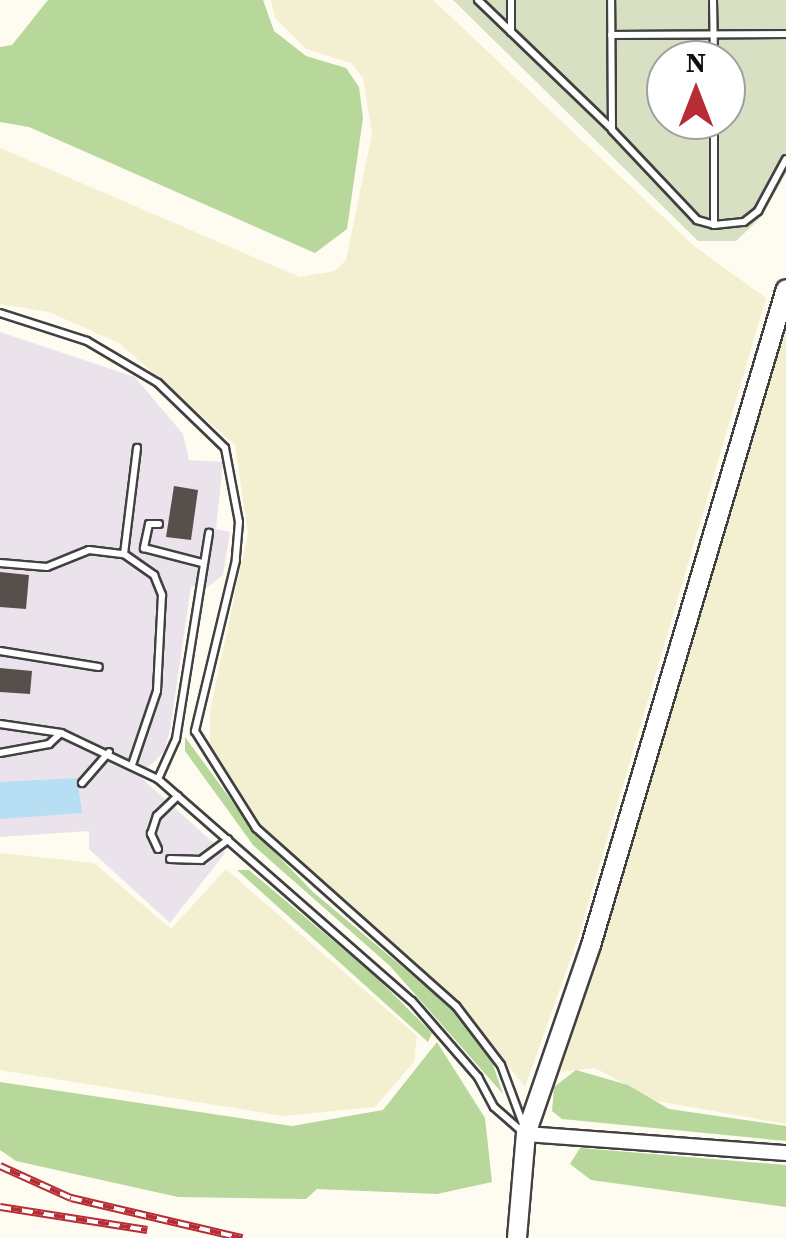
<!DOCTYPE html>
<style>
body{margin:0}
#map{position:relative;width:786px;height:1238px;overflow:hidden;background:#fefbf0;font-family:"Source Serif 4",serif}
div>[style]{position:absolute}
[style*='--x']{left:calc(var(--x)*1px);top:calc(var(--y)*1px);width:calc(var(--w)*1px);rotate:calc(var(--a)*1deg)}
.industrial>*{inset:0;background:#ebe3ec}
.farmland>*{inset:0;background:#f3f0d1}
.forest>*{inset:0;background:#b8d79b}
.cemetery>*{inset:0;background:#d7e0c2}
.water>*{inset:0;background:#b7def3}
.building>*{inset:0;background:#564f4b}
.roads{filter:drop-shadow(2px 0 #414141) drop-shadow(-2px 0 #414141) drop-shadow(0 2px #414141) drop-shadow(0 -2px #414141)}
.service>*{height:6px;margin:-3px;padding:0 3px;transform-origin:3px;border-radius:3px;background:#fff}
.minor>*{height:14px;margin:-7px;padding:0 7px;transform-origin:7px;border-radius:7px;background:#fff}
.tertiary>*{height:18px;margin:-9px;padding:0 9px;transform-origin:9px;border-radius:9px;background:#fff}
.rail>*{height:8px;margin-top:-4px;transform-origin:0;background:repeating-linear-gradient(90deg,#fff 0 11px,#b82c36 0 22px);box-sizing:border-box;border-block:2px solid #b82c36}
span{translate:-50% -50%;white-space:nowrap;text-align:center;line-height:1.15;-webkit-text-stroke:10px #fff;paint-order:stroke}
.north{position:absolute;left:646px;top:40px;width:100px;height:100px;box-sizing:border-box;background:#fff;border:2px solid #9f9f9f;border-radius:50%;rotate:0deg;font-size:28px;font-weight:700;line-height:40px;text-align:center;color:#0e0e0e}
.north::after{content:'';display:block;margin:auto;width:35px;height:45px;background:#b82c36;clip-path:polygon(50% 0,100% 100%,50% 72%,0 100%)}
</style>
<div id="map">
<div class="industrial">
<i style="clip-path:polygon(0 332px,135px 377px,183px 434px,189px 460px,223px 462px,216px 529px,230px 532px,223px 575px,206px 588px,191px 586px,170px 730px,164px 752px,139px 776px,225px 853px,170px 923px,89px 849px,89px 831px,0 837px)"></i>
</div>
<div class="farmland">
<i style="clip-path:polygon(271px 0,433px 0,694px 246px,766px 298px,578px 938px,525px 1087px,460px 1006px,261px 825px,210px 746px,210px 711px,248px 533px,235px 445px,119px 343px,49px 312px,0 304px,0 148px,300px 277px,335px 271px,346px 260px,372px 133px,363px 78px,351px 63px,306px 49px,275px 18px)"></i>
<i style="clip-path:polygon(786px 321px,786px 1124px,657px 1101px,595px 1068px,559px 1072px)"></i>
<i style="clip-path:polygon(0 853px,94px 863px,171px 929px,226px 869px,417px 1036px,414px 1062px,375px 1107px,283px 1116px,0 1070px)"></i>
</div>
<div class="forest">
<i style="clip-path:polygon(48px 0,263px 0,274px 31px,306px 56px,346px 68px,359px 87px,363px 118px,347px 229px,315px 253px,29px 127px,0 122px,0 47px,12px 45px)"></i>
<i style="clip-path:polygon(185px 737px,253px 830px,313px 892px,454px 1010px,492px 1062px,503px 1094px,390px 966px,253px 845px,185px 751px)"></i>
<i style="clip-path:polygon(237px 870px,249px 870px,374px 975px,432px 1033px,428px 1042px)"></i>
<i style="clip-path:polygon(437px 1042px,485px 1118px,492px 1182px,437px 1194px,317px 1189px,306px 1199px,178px 1197px,16px 1161px,0 1150px,0 1082px,292px 1126px,383px 1110px)"></i>
<i style="clip-path:polygon(576px 1070px,628px 1085px,669px 1109px,786px 1126px,786px 1141px,562px 1119px,552px 1111px,554px 1087px)"></i>
<i style="clip-path:polygon(580px 1148px,786px 1165px,786px 1207px,591px 1180px,570px 1164px)"></i>
</div>
<div class="cemetery">
<i style="clip-path:polygon(evenodd,453px 0,786px 0,786px 173px,762px 216px,736px 241px,698px 241px,453px 0,666px 60px,726px 60px,726px 120px,666px 120px,666px 60px)"></i>
</div>
<div class="water">
<i style="clip-path:polygon(77px 778px,82px 813px,0 819px,0 782px)"></i>
</div>
<div class="building">
<i style="clip-path:polygon(174px 486px,198px 490px,191px 540px,166px 537px)"></i>
<i style="clip-path:polygon(0 572px,29px 575px,26px 609px,0 607px)"></i>
<i style="clip-path:polygon(0 668px,32px 671px,30px 694px,0 692px)"></i>
</div>
<div class="roads">
<div class="service">
<i style="--x:478;--y:0;--w:186;--a:43.9"></i>
<i style="--x:612;--y:129;--w:129;--a:-90.4"></i>
<i style="--x:511;--y:0;--w:32;--a:90"></i>
<i style="--x:713;--y:0;--w:60;--a:89"></i>
<i style="--x:611;--y:35;--w:175;--a:-0.3"></i>
<i style="--x:714;--y:120;--w:105;--a:90"></i>
<i style="--x:612;--y:130;--w:124;--a:46.6"></i>
<i style="--x:697;--y:220;--w:18;--a:16"></i>
<i style="--x:714;--y:225;--w:30;--a:-6"></i>
<i style="--x:744;--y:222;--w:18;--a:-38"></i>
<i style="--x:758;--y:211;--w:59;--a:-61.7"></i>
<i style="--x:0;--y:313;--w:91;--a:17.8"></i>
<i style="--x:87;--y:341;--w:82;--a:30.6"></i>
<i style="--x:158;--y:383;--w:93;--a:44.1"></i>
<i style="--x:225;--y:448;--w:75;--a:79.3"></i>
<i style="--x:239;--y:522;--w:38;--a:95"></i>
<i style="--x:236;--y:560;--w:176;--a:103.5"></i>
<i style="--x:195;--y:731;--w:115;--a:57.8"></i>
<i style="--x:256;--y:828;--w:268;--a:41.7"></i>
<i style="--x:456;--y:1006;--w:74;--a:52.7"></i>
<i style="--x:501;--y:1065;--w:63;--a:69.6"></i>
<i style="--x:159;--y:524;--w:10;--a:180"></i>
<i style="--x:149;--y:524;--w:25;--a:102"></i>
<i style="--x:144;--y:548;--w:60;--a:14.5"></i>
<i style="--x:124;--y:554;--w:107;--a:-83"></i>
<i style="--x:0;--y:563;--w:47;--a:4.9"></i>
<i style="--x:47;--y:567;--w:45;--a:-22"></i>
<i style="--x:89;--y:550;--w:35;--a:7"></i>
<i style="--x:124;--y:554;--w:37;--a:35"></i>
<i style="--x:154;--y:575;--w:22;--a:68"></i>
<i style="--x:162;--y:595;--w:96;--a:93"></i>
<i style="--x:157;--y:691;--w:78;--a:108.7"></i>
<i style="--x:0;--y:651;--w:100;--a:9.2"></i>
<i style="--x:0;--y:724;--w:62;--a:8.4"></i>
<i style="--x:61;--y:733;--w:107;--a:25.4"></i>
<i style="--x:158;--y:779;--w:337;--a:41.2"></i>
<i style="--x:412;--y:1001;--w:101;--a:49"></i>
<i style="--x:478;--y:1077;--w:34;--a:62"></i>
<i style="--x:494;--y:1107;--w:41;--a:41.1"></i>
<i style="--x:0;--y:753;--w:50;--a:-10.4"></i>
<i style="--x:49;--y:744;--w:16;--a:-43"></i>
<i style="--x:158;--y:779;--w:44;--a:-65.8"></i>
<i style="--x:176;--y:739;--w:209;--a:-80.9"></i>
<i style="--x:82;--y:783;--w:41;--a:-48.9"></i>
<i style="--x:158;--y:849;--w:17;--a:-115"></i>
<i style="--x:151;--y:834;--w:19;--a:-72"></i>
<i style="--x:157;--y:816;--w:29;--a:-44"></i>
<i style="--x:170;--y:859;--w:31;--a:2"></i>
<i style="--x:201;--y:860;--w:34;--a:-37"></i>
</div>
<div class="minor">
<i style="--x:526;--y:1134;--w:261;--a:4.2"></i>
</div>
<div class="tertiary">
<i style="--x:517;--y:1238;--w:104;--a:-85.1"></i>
<i style="--x:526;--y:1134;--w:200;--a:-71"></i>
<i style="--x:591;--y:945;--w:684;--a:-73.45"></i>
</div>
</div>
<div class="rail">
<i style="--x:0;--y:1166;--w:78;--a:24.3"></i>
<i style="--x:71;--y:1198;--w:176;--a:13.2"></i>
<i style="--x:0;--y:1207;--w:149;--a:8.9"></i>
</div>
<div class="north">N</div>
</div>
